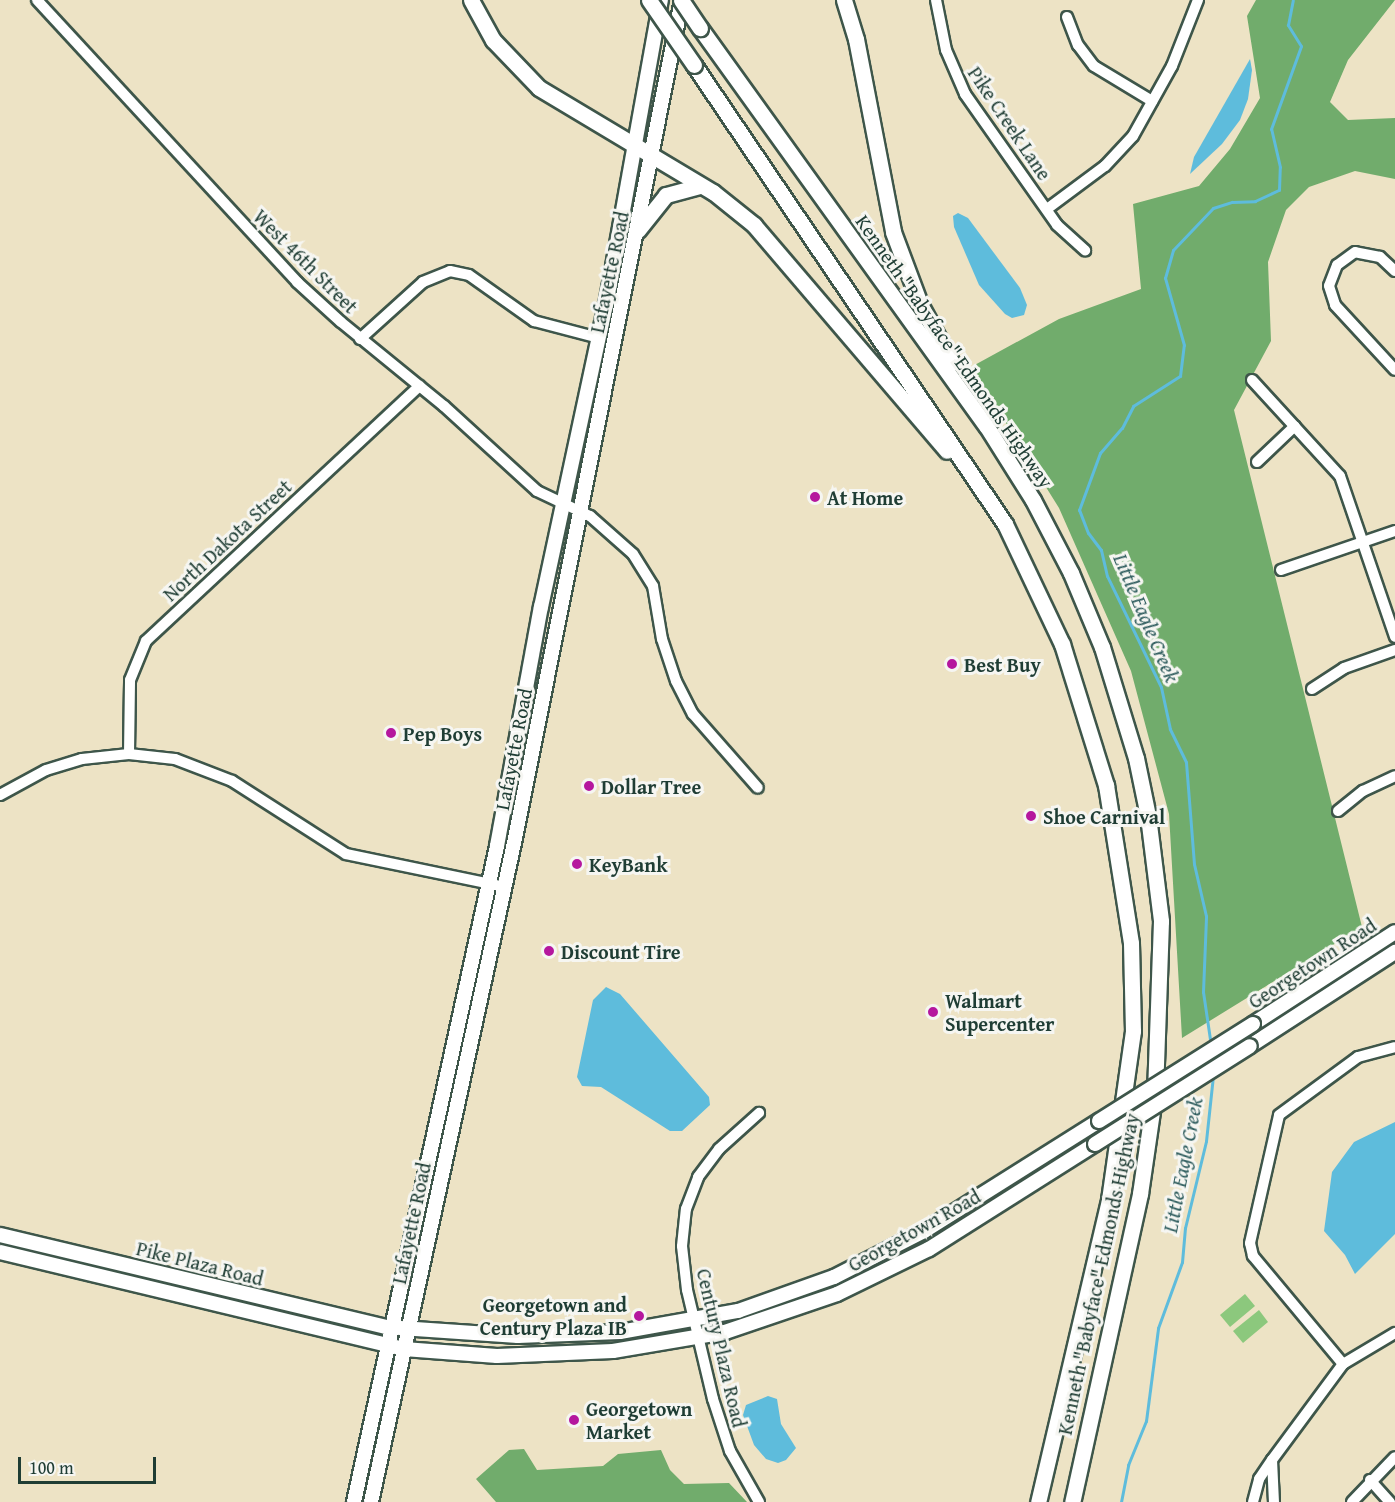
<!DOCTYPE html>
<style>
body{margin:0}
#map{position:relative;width:1395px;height:1502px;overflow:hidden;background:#ede3c5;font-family:"Gentium Book Plus",serif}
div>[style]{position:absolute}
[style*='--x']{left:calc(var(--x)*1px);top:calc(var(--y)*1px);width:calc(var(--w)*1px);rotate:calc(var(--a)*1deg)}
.green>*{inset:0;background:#8cc87d}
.forest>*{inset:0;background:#71ac6c}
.water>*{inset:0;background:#5ebcdc}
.stream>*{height:3px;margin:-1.5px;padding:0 1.5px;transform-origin:1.5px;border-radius:1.5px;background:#5ebcdc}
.roads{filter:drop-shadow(2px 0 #3e564a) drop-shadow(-2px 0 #3e564a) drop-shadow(0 2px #3e564a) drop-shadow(0 -2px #3e564a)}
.minor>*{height:10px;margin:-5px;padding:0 5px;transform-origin:5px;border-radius:5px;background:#fff}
.major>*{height:14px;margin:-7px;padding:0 7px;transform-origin:7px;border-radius:7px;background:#fff}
.highway>*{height:15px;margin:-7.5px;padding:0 7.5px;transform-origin:7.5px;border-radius:7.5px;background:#fff}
.bridges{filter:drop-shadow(2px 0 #3e564a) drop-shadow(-2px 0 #3e564a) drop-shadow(0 2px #3e564a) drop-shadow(0 -2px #3e564a)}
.major-bridge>*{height:14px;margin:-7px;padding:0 7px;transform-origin:7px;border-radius:7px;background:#fff}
.highway-bridge>*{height:15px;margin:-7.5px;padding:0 7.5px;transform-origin:7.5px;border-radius:7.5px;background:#fff}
.dots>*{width:16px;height:16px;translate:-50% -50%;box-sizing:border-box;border:3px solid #f6f6f2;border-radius:50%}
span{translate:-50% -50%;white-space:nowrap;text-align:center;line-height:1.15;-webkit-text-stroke:6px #f6f6f2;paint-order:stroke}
.street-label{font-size:20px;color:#1f3d34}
.poi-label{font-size:20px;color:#1f3d34;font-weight:700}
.left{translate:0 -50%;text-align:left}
.right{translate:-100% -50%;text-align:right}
.water-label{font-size:21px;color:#2f5d5e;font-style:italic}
.scale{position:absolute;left:18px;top:1457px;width:138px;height:27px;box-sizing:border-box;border:3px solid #1f3d34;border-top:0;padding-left:8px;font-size:18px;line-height:21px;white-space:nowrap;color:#1f3d34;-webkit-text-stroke:4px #f6f6f2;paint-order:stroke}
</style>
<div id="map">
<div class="green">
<i style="clip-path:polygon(1245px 1294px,1255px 1306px,1230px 1327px,1220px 1315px)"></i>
<i style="clip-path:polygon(1259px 1310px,1268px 1322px,1243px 1343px,1233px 1331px)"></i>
</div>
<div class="forest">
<i style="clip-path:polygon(1256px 0,1395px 0,1348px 60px,1330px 102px,1348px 120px,1395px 118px,1395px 179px,1355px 171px,1309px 187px,1286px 210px,1268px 262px,1271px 341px,1234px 410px,1362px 927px,1182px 1038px,1169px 814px,1131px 671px,1059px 508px,971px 367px,1059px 319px,1141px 289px,1133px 204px,1199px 186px,1230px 149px,1260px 98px,1247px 16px)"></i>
<i style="clip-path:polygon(524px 1449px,537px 1470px,603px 1466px,618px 1454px,661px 1450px,670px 1470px,684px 1484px,729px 1483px,747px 1502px,496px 1502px,476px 1479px,509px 1450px)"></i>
</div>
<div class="water">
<i style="clip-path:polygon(1250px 59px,1252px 70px,1248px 99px,1240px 120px,1222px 144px,1190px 174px,1194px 157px)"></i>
<i style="clip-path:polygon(958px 213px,968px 218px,1020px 288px,1027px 305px,1024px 315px,1012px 318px,1005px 314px,979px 285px,954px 227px,953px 216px)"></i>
<i style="clip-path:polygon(606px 987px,620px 994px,709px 1097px,710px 1105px,682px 1131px,670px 1131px,601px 1087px,582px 1086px,577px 1077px,593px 1000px)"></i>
<i style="clip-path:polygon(1395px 1122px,1395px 1234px,1355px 1274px,1345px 1255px,1324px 1231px,1332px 1172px,1354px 1142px)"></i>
<i style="clip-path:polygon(768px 1396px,777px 1399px,781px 1424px,796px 1448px,786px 1460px,778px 1463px,766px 1459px,754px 1445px,743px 1415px,746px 1405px)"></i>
</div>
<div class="stream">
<i style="--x:1211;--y:1046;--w:55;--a:-98.4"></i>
<i style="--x:1203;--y:992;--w:76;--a:-87.7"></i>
<i style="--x:1206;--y:916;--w:53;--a:-103"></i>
<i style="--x:1194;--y:864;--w:102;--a:-94.5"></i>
<i style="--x:1186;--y:762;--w:37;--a:-116"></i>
<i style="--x:1170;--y:729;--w:43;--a:-102.1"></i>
<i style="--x:1161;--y:687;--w:123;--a:-115.9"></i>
<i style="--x:1107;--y:576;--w:27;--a:-103"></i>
<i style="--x:1101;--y:550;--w:21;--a:-127"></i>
<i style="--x:1088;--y:533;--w:25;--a:-111"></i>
<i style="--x:1079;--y:510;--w:61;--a:-69.8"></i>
<i style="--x:1100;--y:453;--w:33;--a:-49"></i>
<i style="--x:1122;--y:428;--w:25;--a:-63"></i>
<i style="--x:1133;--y:406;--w:56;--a:-32.6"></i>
<i style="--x:1180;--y:376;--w:31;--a:-83"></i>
<i style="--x:1184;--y:345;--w:70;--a:-105.8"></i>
<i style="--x:1165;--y:278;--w:29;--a:-74"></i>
<i style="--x:1173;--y:250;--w:58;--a:-46.4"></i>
<i style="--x:1213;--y:208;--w:20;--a:-18"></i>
<i style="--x:1232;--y:202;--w:23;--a:-2"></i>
<i style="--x:1255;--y:201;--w:26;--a:-25"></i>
<i style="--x:1279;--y:190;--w:23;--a:-88"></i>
<i style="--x:1280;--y:167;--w:39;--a:-103"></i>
<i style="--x:1271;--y:129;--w:88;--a:-70.1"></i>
<i style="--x:1301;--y:46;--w:25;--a:-122"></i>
<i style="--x:1288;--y:25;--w:25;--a:-79"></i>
<i style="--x:1121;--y:1502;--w:38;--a:-79"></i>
<i style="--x:1128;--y:1465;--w:48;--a:-67.8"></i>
<i style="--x:1146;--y:1421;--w:94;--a:-82.6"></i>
<i style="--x:1158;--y:1328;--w:70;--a:-70"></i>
<i style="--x:1182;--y:1262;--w:34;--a:-85"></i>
<i style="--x:1185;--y:1228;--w:89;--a:-76.4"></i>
<i style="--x:1206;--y:1141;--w:65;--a:-83.9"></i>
</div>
<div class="roads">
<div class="minor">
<i style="--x:37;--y:0;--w:384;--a:47.3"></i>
<i style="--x:297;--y:282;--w:59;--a:42.3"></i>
<i style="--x:341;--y:322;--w:133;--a:39.2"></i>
<i style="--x:444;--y:406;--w:126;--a:42.4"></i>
<i style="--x:537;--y:491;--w:59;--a:25.3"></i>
<i style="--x:590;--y:516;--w:57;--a:41.5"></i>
<i style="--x:633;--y:554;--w:38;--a:58"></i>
<i style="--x:653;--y:586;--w:54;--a:80.4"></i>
<i style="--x:662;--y:639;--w:44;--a:71.6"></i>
<i style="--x:676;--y:681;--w:37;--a:63"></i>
<i style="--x:693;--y:714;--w:98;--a:48.7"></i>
<i style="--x:936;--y:0;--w:51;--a:78.7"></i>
<i style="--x:946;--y:50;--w:48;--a:66.6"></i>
<i style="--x:965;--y:94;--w:160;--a:54.9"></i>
<i style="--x:1057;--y:225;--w:38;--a:42"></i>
<i style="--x:1067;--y:17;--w:30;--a:69"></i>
<i style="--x:1078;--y:45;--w:26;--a:53"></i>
<i style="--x:1094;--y:66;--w:68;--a:31.1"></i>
<i style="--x:1047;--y:209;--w:72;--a:-36.6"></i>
<i style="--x:1105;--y:166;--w:41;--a:-47"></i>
<i style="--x:1133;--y:136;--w:80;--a:-60.9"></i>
<i style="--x:1172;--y:66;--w:71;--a:-68.5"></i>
<i style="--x:1395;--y:271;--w:21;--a:-137"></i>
<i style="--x:1380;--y:257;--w:25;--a:-169"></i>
<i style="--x:1355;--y:252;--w:22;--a:144"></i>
<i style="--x:1337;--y:265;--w:22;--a:111"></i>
<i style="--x:1329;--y:286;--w:20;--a:72"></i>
<i style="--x:1335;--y:305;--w:88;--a:47.3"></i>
<i style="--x:360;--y:339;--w:85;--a:-42.1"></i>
<i style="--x:423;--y:282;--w:29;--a:-22"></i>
<i style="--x:450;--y:271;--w:19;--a:12"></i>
<i style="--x:469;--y:275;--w:80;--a:35.3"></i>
<i style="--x:534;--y:321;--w:67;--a:14.7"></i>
<i style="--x:1252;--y:380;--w:130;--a:47.5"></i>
<i style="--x:1340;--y:476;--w:170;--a:71.1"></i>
<i style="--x:1257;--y:462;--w:52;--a:-43.5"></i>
<i style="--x:1281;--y:570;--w:120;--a:-18.9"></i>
<i style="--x:1312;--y:689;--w:38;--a:-33"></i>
<i style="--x:1344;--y:668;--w:54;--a:-19.4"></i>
<i style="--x:129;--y:754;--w:74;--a:-89.2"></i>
<i style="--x:130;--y:680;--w:42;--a:-67.7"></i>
<i style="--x:146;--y:641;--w:374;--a:-43"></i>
<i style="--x:0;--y:795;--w:52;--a:-28.5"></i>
<i style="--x:46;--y:770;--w:38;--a:-17"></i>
<i style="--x:82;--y:759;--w:47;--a:-6.1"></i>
<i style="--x:129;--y:754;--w:46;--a:6.2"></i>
<i style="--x:175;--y:759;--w:61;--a:21.1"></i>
<i style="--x:232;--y:781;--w:135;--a:32.6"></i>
<i style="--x:346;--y:854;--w:162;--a:11.7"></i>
<i style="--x:1338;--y:811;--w:32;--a:-39"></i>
<i style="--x:1363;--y:791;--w:35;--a:-25"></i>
<i style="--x:1343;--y:1364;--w:141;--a:-129.8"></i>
<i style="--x:1253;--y:1256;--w:13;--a:-103"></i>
<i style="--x:1250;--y:1243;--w:131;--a:-77.2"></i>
<i style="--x:1279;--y:1115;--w:98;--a:-36.3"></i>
<i style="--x:1358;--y:1057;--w:38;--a:-15"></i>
<i style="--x:1272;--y:1460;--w:119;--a:-53.5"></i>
<i style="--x:1343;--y:1364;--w:61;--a:-30.8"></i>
<i style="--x:1370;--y:1480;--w:30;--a:48"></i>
<i style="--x:759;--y:1502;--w:59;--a:-119.6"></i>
<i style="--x:730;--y:1451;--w:55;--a:-108.1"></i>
<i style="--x:713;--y:1399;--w:112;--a:-103.4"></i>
<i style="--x:687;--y:1290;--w:44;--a:-96.5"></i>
<i style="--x:682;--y:1246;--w:37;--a:-84"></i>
<i style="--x:686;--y:1209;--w:34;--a:-69"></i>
<i style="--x:698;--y:1177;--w:35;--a:-53"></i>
<i style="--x:719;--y:1149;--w:54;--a:-42"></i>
<i style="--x:1253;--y:1502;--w:24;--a:-75"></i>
<i style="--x:1259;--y:1479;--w:23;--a:-56"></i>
<i style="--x:1272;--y:1460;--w:42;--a:87.3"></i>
<i style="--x:1352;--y:1502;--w:62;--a:-46.3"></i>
</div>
<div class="major">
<i style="--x:1253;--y:1024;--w:169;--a:-32.9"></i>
<i style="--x:1250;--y:1046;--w:173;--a:-33"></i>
<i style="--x:0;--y:1235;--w:397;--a:13.4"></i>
<i style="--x:386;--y:1327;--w:132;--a:3.9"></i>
<i style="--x:518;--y:1336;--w:102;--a:-2.2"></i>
<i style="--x:620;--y:1332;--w:120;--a:-10.1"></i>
<i style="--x:738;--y:1311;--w:102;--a:-19.5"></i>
<i style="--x:834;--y:1277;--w:101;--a:-27.1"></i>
<i style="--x:924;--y:1231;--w:207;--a:-32.2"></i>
<i style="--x:0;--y:1252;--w:415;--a:13.5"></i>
<i style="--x:404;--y:1349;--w:93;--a:4.3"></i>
<i style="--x:497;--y:1356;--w:116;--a:-2.5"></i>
<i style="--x:613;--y:1351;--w:114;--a:-9.6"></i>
<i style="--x:725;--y:1332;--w:118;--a:-18.7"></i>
<i style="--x:837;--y:1294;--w:102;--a:-26.1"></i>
<i style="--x:929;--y:1249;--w:196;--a:-32.3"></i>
<i style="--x:354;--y:1502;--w:671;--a:-77.7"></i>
<i style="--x:497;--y:846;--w:243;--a:-79.6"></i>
<i style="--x:541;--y:607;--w:309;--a:-77.9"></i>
<i style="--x:606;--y:305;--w:310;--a:-79.8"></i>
<i style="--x:371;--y:1502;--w:679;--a:-77.76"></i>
<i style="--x:515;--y:838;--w:854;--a:-78.73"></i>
</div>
<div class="highway">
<i style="--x:471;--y:0;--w:46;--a:61.2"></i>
<i style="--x:493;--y:40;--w:66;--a:46.2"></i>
<i style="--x:539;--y:88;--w:203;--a:30.9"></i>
<i style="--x:713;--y:192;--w:53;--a:38.8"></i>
<i style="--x:754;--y:225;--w:297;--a:49.5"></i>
<i style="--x:844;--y:0;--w:41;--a:72.9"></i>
<i style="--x:856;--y:39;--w:197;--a:79.1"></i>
<i style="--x:893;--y:232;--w:77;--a:69.4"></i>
<i style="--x:920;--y:304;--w:67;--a:61.5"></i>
<i style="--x:700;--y:28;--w:491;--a:54.3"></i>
<i style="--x:987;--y:427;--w:86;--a:57.8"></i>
<i style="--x:1033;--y:500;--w:82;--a:62.5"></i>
<i style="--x:1071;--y:573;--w:80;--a:67.3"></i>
<i style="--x:1102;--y:647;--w:116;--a:73"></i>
<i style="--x:1136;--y:758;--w:59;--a:78.3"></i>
<i style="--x:1148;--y:816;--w:106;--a:82.9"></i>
<i style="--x:1161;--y:921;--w:170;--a:92"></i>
<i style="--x:1155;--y:1091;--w:104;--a:98.3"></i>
<i style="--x:1140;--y:1194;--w:315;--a:102.4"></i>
<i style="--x:694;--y:65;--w:554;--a:55.88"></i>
<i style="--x:1005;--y:524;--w:133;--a:64.6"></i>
<i style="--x:1062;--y:644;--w:148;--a:72.7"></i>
<i style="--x:1106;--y:785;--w:160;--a:81"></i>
<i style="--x:1131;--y:943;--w:88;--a:88.7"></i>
<i style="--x:1133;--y:1031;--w:171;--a:98.1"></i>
<i style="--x:1109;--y:1200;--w:310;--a:103.2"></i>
<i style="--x:638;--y:230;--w:45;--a:-51.3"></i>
<i style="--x:666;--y:195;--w:34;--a:-15"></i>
</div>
</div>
<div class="bridges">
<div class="major-bridge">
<i style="--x:1099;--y:1121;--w:182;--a:-32.2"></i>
<i style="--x:1095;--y:1144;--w:183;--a:-32.3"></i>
</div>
<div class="highway-bridge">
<i style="--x:649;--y:0;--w:79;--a:55.3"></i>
<i style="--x:681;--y:0;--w:34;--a:56"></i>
</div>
</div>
<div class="dots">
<i style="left:815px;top:497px;background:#b5179e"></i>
<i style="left:952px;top:664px;background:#b5179e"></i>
<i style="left:391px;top:733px;background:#b5179e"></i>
<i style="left:589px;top:786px;background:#b5179e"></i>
<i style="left:1031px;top:816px;background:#b5179e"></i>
<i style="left:577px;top:864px;background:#b5179e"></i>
<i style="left:549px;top:951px;background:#b5179e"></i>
<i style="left:933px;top:1012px;background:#b5179e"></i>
<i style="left:639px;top:1316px;background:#b5179e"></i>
<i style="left:574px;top:1420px;background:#b5179e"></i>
</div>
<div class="street-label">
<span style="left:1010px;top:123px;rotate:56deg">Pike Creek Lane</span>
<span style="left:306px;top:261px;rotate:45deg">West 46th Street</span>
<span style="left:609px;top:272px;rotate:-78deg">Lafayette Road</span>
<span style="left:955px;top:351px;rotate:55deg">Kenneth "Babyface" Edmonds Highway</span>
<span style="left:227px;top:540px;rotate:-43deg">North Dakota Street</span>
<span style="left:513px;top:749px;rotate:-79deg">Lafayette Road</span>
<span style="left:1312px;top:963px;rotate:-33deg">Georgetown Road</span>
<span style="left:411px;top:1223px;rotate:-78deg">Lafayette Road</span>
<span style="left:914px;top:1230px;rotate:-29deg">Georgetown Road</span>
<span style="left:200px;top:1263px;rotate:14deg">Pike Plaza Road</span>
<span style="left:1098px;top:1274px;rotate:-78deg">Kenneth "Babyface" Edmonds Highway</span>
<span style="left:722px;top:1348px;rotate:77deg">Century Plaza Road</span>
</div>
<div class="poi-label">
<span class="left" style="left:827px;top:497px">At Home</span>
<span class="left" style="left:964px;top:664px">Best Buy</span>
<span class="left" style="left:403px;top:733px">Pep Boys</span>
<span class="left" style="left:601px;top:786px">Dollar Tree</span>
<span class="left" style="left:1043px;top:816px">Shoe Carnival</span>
<span class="left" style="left:589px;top:864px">KeyBank</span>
<span class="left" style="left:561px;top:951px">Discount Tire</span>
<span class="left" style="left:945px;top:1012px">Walmart<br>Supercenter</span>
<span class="right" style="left:627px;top:1316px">Georgetown and<br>Century Plaza IB</span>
<span class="left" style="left:586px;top:1420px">Georgetown<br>Market</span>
</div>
<div class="water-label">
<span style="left:1146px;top:618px;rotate:67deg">Little Eagle Creek</span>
<span style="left:1183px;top:1165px;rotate:-79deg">Little Eagle Creek</span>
</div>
<div class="scale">100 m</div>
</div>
